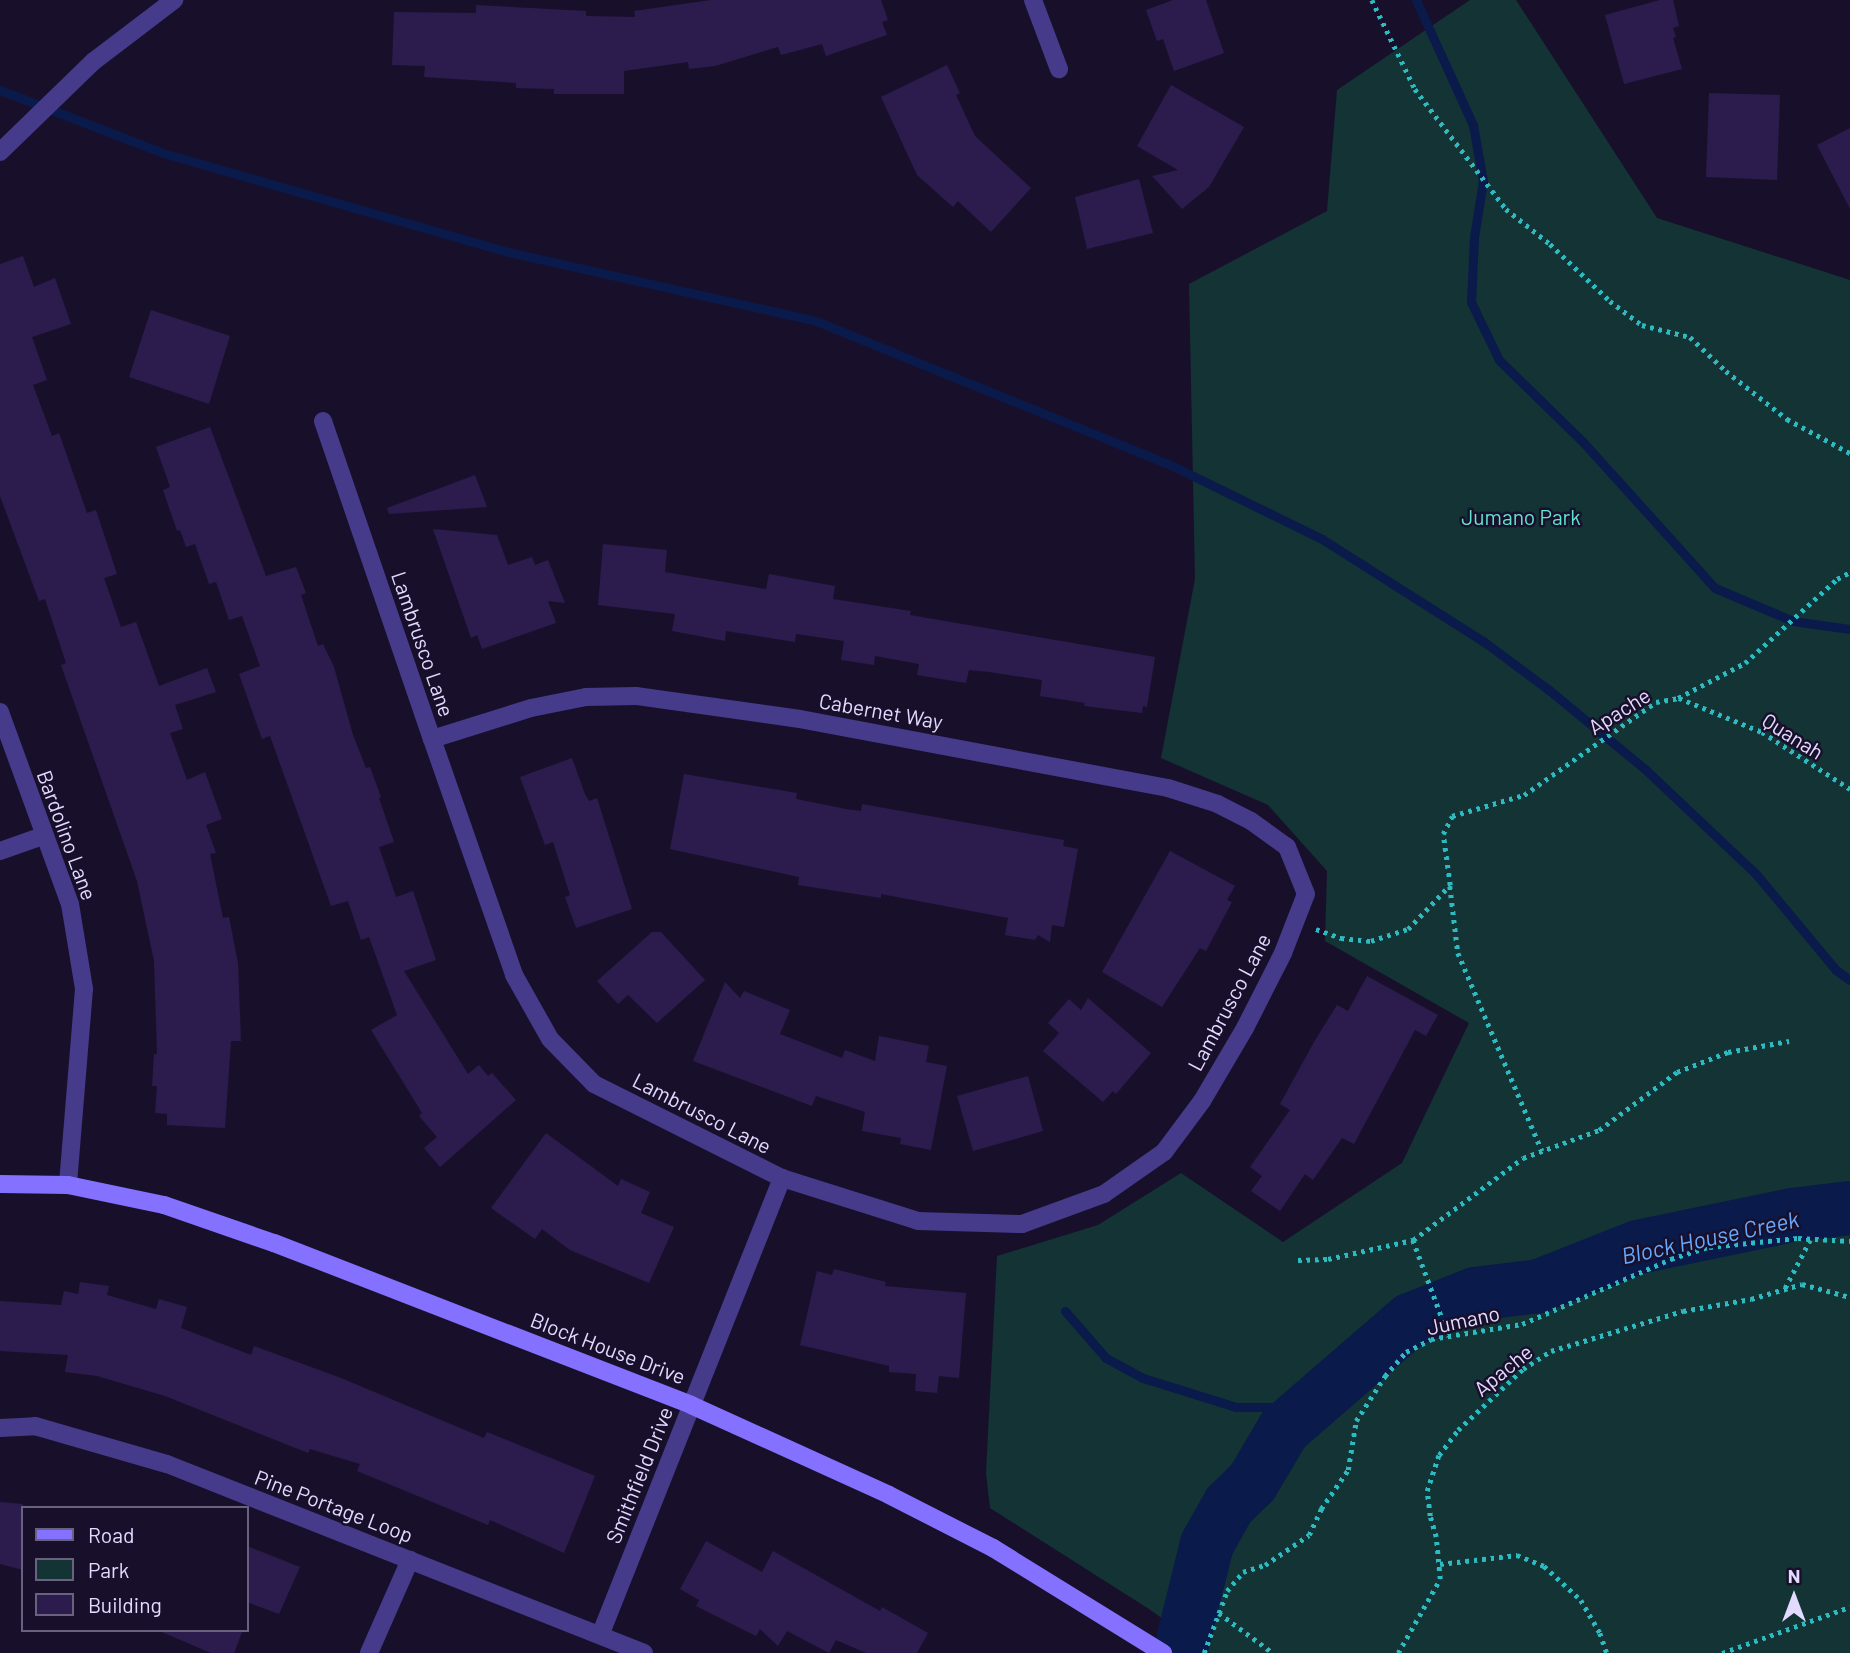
<!DOCTYPE html>
<style>
body{margin:0}
#map{position:relative;width:1850px;height:1653px;overflow:hidden;background:#18102b;font-family:Barlow,sans-serif}
div>[style]{position:absolute}
[style*='--x']{left:calc(var(--x)*1px);top:calc(var(--y)*1px);width:calc(var(--w)*1px);rotate:calc(var(--a)*1deg)}
.green>*{inset:0;background:#133335}
.stream>*{height:9px;margin:-4.5px;padding:0 4.5px;transform-origin:4.5px;border-radius:4.5px;background:#091a4b}
.river>*{height:54px;margin:-27px;padding:0 27px;transform-origin:27px;border-radius:27px;background:#091a4b}
.building>*{inset:0;background:#2b1c4d}
.path>*{height:4.5px;margin-top:-2.25px;transform-origin:0;background:repeating-linear-gradient(90deg,#2dbac1 0 3.5px,transparent 0 8.5px)}
.street>*{height:18px;margin:-9px;padding:0 9px;transform-origin:9px;border-radius:9px;background:#463a8b}
.secondary>*{height:18px;margin:-9px;padding:0 9px;transform-origin:9px;border-radius:9px;background:#8471ff}
span{translate:-50% -50%;white-space:nowrap;text-align:center;line-height:1.15;-webkit-text-stroke:5px #18102b;paint-order:stroke}
.park-label{font-size:21px;color:#61e4d1}
.street-label{font-size:21px;color:#e3daff}
.water-label{font-size:23px;color:#68a9ff;font-style:italic}
.legend{position:absolute;left:21px;top:1506px;width:228px;height:126px;box-sizing:border-box;background:#18102b;border:2px solid #696180;margin:0;padding:9px 12px;list-style:none;font-size:21px;color:#e3daff}
.legend li{display:flex;align-items:center;gap:14px;height:35px}
.legend b{width:35px;border:2px solid #696180}
.north{position:absolute;left:1759px;top:1562px;width:70px;height:70px;-webkit-text-stroke:5px #18102b;paint-order:stroke;rotate:0deg;font-size:19px;font-weight:700;line-height:28px;text-align:center;color:#e3daff}
.north::after{content:'';display:block;margin:auto;width:24px;height:32px;background:#e3daff;clip-path:polygon(50% 0,100% 100%,50% 72%,0 100%)}
</style>
<div id="map">
<div class="green">
<i style="clip-path:polygon(1470px 0,1516px 0,1657px 218px,1850px 280px,1850px 1653px,1210px 1653px,1149px 1609px,990px 1508px,986px 1473px,997px 1256px,1098px 1225px,1181px 1173px,1283px 1242px,1402px 1163px,1469px 1023px,1325px 941px,1327px 871px,1268px 805px,1161px 758px,1195px 579px,1189px 284px,1327px 211px,1337px 90px)"></i>
</div>
<div class="stream">
<i style="--x:1416;--y:0;--w:137;--a:65.5"></i>
<i style="--x:1473;--y:125;--w:57;--a:79.9"></i>
<i style="--x:1483;--y:181;--w:57;--a:99.1"></i>
<i style="--x:1474;--y:237;--w:65;--a:92.6"></i>
<i style="--x:1471;--y:302;--w:64;--a:64.2"></i>
<i style="--x:1499;--y:360;--w:117;--a:44.3"></i>
<i style="--x:1583;--y:442;--w:197;--a:47.9"></i>
<i style="--x:1715;--y:588;--w:85;--a:22.9"></i>
<i style="--x:1793;--y:621;--w:58;--a:8"></i>
<i style="--x:0;--y:90;--w:175;--a:21.1"></i>
<i style="--x:163;--y:153;--w:359;--a:16"></i>
<i style="--x:508;--y:252;--w:316;--a:12.6"></i>
<i style="--x:816;--y:321;--w:388;--a:22.1"></i>
<i style="--x:1175;--y:467;--w:164;--a:26.1"></i>
<i style="--x:1322;--y:539;--w:191;--a:32.4"></i>
<i style="--x:1483;--y:641;--w:82;--a:36.6"></i>
<i style="--x:1549;--y:690;--w:126;--a:39.5"></i>
<i style="--x:1646;--y:770;--w:151;--a:43.4"></i>
<i style="--x:1756;--y:874;--w:125;--a:50.2"></i>
<i style="--x:1836;--y:970;--w:17;--a:36"></i>
<i style="--x:1065;--y:1311;--w:62;--a:48.9"></i>
<i style="--x:1106;--y:1358;--w:42;--a:28.4"></i>
<i style="--x:1143;--y:1378;--w:97;--a:17.3"></i>
<i style="--x:1236;--y:1407;--w:73;--a:0"></i>
</div>
<div class="river">
<i style="--x:1180;--y:1653;--w:112;--a:-76.1"></i>
<i style="--x:1207;--y:1544;--w:45;--a:-60.6"></i>
<i style="--x:1229;--y:1505;--w:32;--a:-44"></i>
<i style="--x:1252;--y:1483;--w:63;--a:-59.3"></i>
<i style="--x:1284;--y:1429;--w:167;--a:-40.9"></i>
<i style="--x:1410;--y:1320;--w:70;--a:-21.8"></i>
<i style="--x:1475;--y:1294;--w:64;--a:-7.1"></i>
<i style="--x:1539;--y:1286;--w:106;--a:-21.5"></i>
<i style="--x:1638;--y:1247;--w:157;--a:-11.7"></i>
<i style="--x:1792;--y:1215;--w:58;--a:-6.9"></i>
</div>
<div class="building">
<i style="clip-path:polygon(711px 0,881px 0,888px 20px,882px 22px,887px 35px,826px 56px,822px 44px,781px 55px,778px 47px,715px 66px,689px 69px,688px 62px,624px 71px,624px 94px,554px 94px,554px 89px,516px 88px,516px 83px,424px 77px,425px 66px,392px 65px,394px 12px,476px 13px,476px 5px,586px 11px,586px 16px,635px 17px,634px 11px)"></i>
<i style="clip-path:polygon(1173px 0,1206px 0,1224px 53px,1174px 71px,1163px 39px,1157px 41px,1146px 10px)"></i>
<i style="clip-path:polygon(1660px 0,1673px 0,1679px 26px,1673px 28px,1676px 37px,1673px 38px,1682px 69px,1624px 84px,1605px 15px)"></i>
<i style="clip-path:polygon(947px 65px,960px 93px,956px 95px,975px 136px,1031px 188px,991px 232px,958px 201px,953px 207px,917px 175px,881px 97px)"></i>
<i style="clip-path:polygon(1171px 85px,1244px 127px,1209px 187px,1182px 209px,1152px 176px,1178px 170px,1137px 146px)"></i>
<i style="clip-path:polygon(1709px 93px,1780px 95px,1777px 180px,1706px 177px)"></i>
<i style="clip-path:polygon(1850px 128px,1850px 209px,1817px 145px)"></i>
<i style="clip-path:polygon(1139px 179px,1153px 233px,1087px 249px,1075px 197px)"></i>
<i style="clip-path:polygon(23px 256px,34px 287px,55px 278px,71px 324px,32px 337px,47px 380px,33px 385px,52px 436px,59px 433px,87px 513px,96px 510px,117px 574px,104px 578px,121px 627px,136px 622px,159px 686px,207px 668px,216px 692px,175px 705px,183px 729px,170px 733px,187px 780px,205px 772px,222px 819px,206px 825px,216px 853px,210px 854px,223px 918px,229px 917px,238px 963px,241px 1041px,231px 1041px,225px 1128px,167px 1125px,167px 1114px,155px 1113px,157px 1086px,152px 1086px,154px 1054px,157px 1054px,154px 961px,137px 881px,61px 665px,66px 663px,45px 599px,39px 601px,0 496px,0 264px)"></i>
<i style="clip-path:polygon(151px 310px,230px 336px,209px 404px,129px 377px)"></i>
<i style="clip-path:polygon(210px 427px,266px 576px,296px 567px,306px 593px,301px 595px,318px 646px,323px 644px,334px 667px,353px 735px,366px 768px,370px 767px,381px 797px,379px 798px,394px 842px,379px 847px,396px 897px,413px 891px,436px 960px,404px 971px,468px 1074px,479px 1065px,488px 1076px,492px 1073px,516px 1100px,440px 1167px,424px 1148px,437px 1137px,419px 1116px,422px 1113px,371px 1030px,397px 1015px,369px 937px,361px 940px,348px 901px,331px 906px,270px 736px,262px 739px,239px 674px,260px 666px,242px 616px,229px 620px,216px 582px,209px 584px,195px 544px,186px 547px,180px 530px,177px 531px,163px 490px,170px 487px,156px 447px)"></i>
<i style="clip-path:polygon(475px 475px,487px 507px,389px 514px,387px 508px)"></i>
<i style="clip-path:polygon(433px 529px,497px 535px,508px 565px,532px 557px,535px 565px,548px 560px,565px 603px,548px 601px,556px 623px,482px 649px,477px 635px,471px 638px)"></i>
<i style="clip-path:polygon(603px 544px,667px 550px,665px 572px,766px 589px,769px 574px,835px 586px,833px 599px,911px 611px,910px 615px,1155px 657px,1147px 707px,1143px 706px,1142px 713px,1084px 706px,1085px 703px,1040px 696px,1042px 680px,989px 672px,969px 670px,966px 683px,917px 675px,919px 664px,875px 656px,874px 665px,841px 660px,844px 641px,796px 634px,795px 642px,726px 631px,725px 641px,672px 631px,675px 614px,598px 605px)"></i>
<i style="clip-path:polygon(572px 758px,585px 794px,589px 801px,597px 798px,632px 909px,576px 928px,565px 897px,570px 895px,553px 842px,545px 845px,520px 777px)"></i>
<i style="clip-path:polygon(684px 774px,797px 793px,796px 799px,846px 809px,861px 811px,862px 804px,1064px 840px,1063px 846px,1078px 849px,1064px 927px,1052px 925px,1050px 942px,1038px 935px,1035px 940px,1005px 935px,1008px 918px,881px 894px,881px 898px,798px 885px,799px 877px,670px 849px)"></i>
<i style="clip-path:polygon(1170px 851px,1235px 886px,1227px 900px,1232px 902px,1206px 951px,1200px 948px,1162px 1007px,1102px 972px)"></i>
<i style="clip-path:polygon(652px 932px,661px 932px,705px 980px,657px 1023px,628px 995px,618px 1004px,597px 981px)"></i>
<i style="clip-path:polygon(1367px 976px,1438px 1015px,1426px 1036px,1415px 1030px,1354px 1144px,1342px 1138px,1313px 1180px,1305px 1174px,1280px 1211px,1251px 1191px,1262px 1176px,1250px 1167px,1290px 1110px,1280px 1104px,1314px 1042px,1337px 1005px,1348px 1011px)"></i>
<i style="clip-path:polygon(725px 982px,740px 998px,744px 991px,790px 1010px,780px 1034px,842px 1058px,845px 1050px,875px 1061px,879px 1036px,929px 1046px,926px 1062px,947px 1066px,931px 1150px,900px 1144px,901px 1138px,862px 1131px,865px 1112px,816px 1096px,812px 1106px,693px 1061px)"></i>
<i style="clip-path:polygon(1088px 998px,1151px 1053px,1116px 1094px,1113px 1091px,1103px 1102px,1043px 1051px,1059px 1033px,1048px 1023px,1069px 999px,1081px 1010px)"></i>
<i style="clip-path:polygon(1028px 1076px,1043px 1131px,973px 1151px,957px 1096px)"></i>
<i style="clip-path:polygon(546px 1133px,618px 1186px,621px 1179px,650px 1192px,641px 1213px,674px 1227px,649px 1283px,570px 1250px,542px 1229px,535px 1239px,491px 1208px)"></i>
<i style="clip-path:polygon(834px 1269px,886px 1282px,885px 1286px,966px 1293px,959px 1378px,939px 1376px,937px 1393px,915px 1391px,916px 1374px,889px 1372px,889px 1366px,800px 1345px,817px 1271px,832px 1275px)"></i>
<i style="clip-path:polygon(80px 1282px,109px 1286px,107px 1295px,156px 1309px,159px 1299px,187px 1307px,181px 1328px,251px 1355px,254px 1346px,341px 1378px,484px 1438px,487px 1432px,595px 1476px,564px 1553px,490px 1520px,488px 1525px,357px 1471px,360px 1464px,310px 1449px,308px 1453px,165px 1396px,97px 1376px,65px 1372px,68px 1355px,0 1351px,0 1301px,61px 1305px,64px 1291px,78px 1294px)"></i>
<i style="clip-path:polygon(0 1502px,23px 1504px,23px 1570px,0 1564px)"></i>
<i style="clip-path:polygon(706px 1541px,762px 1572px,773px 1551px,880px 1611px,882px 1607px,928px 1633px,917px 1653px,866px 1653px,836px 1640px,829px 1653px,787px 1631px,778px 1646px,760px 1629px,756px 1636px,696px 1606px,699px 1600px,680px 1589px)"></i>
<i style="clip-path:polygon(247px 1546px,300px 1567px,279px 1614px,247px 1602px)"></i>
<i style="clip-path:polygon(157px 1630px,243px 1630px,234px 1653px,211px 1653px)"></i>
</div>
<div class="path">
<i style="--x:1372;--y:0;--w:99;--a:64.2"></i>
<i style="--x:1415;--y:89;--w:151;--a:52.8"></i>
<i style="--x:1506;--y:209;--w:56;--a:38.5"></i>
<i style="--x:1550;--y:244;--w:83;--a:43.5"></i>
<i style="--x:1610;--y:301;--w:40;--a:37"></i>
<i style="--x:1642;--y:325;--w:49;--a:14"></i>
<i style="--x:1690;--y:337;--w:50;--a:43.4"></i>
<i style="--x:1726;--y:371;--w:78;--a:38.2"></i>
<i style="--x:1787;--y:419;--w:72;--a:28.4"></i>
<i style="--x:1679;--y:698;--w:90;--a:22.3"></i>
<i style="--x:1762;--y:732;--w:105;--a:32.9"></i>
<i style="--x:1450;--y:886;--w:67;--a:83.2"></i>
<i style="--x:1458;--y:953;--w:215;--a:67"></i>
<i style="--x:1316;--y:929;--w:27;--a:20"></i>
<i style="--x:1341;--y:938;--w:30;--a:6"></i>
<i style="--x:1371;--y:941;--w:39;--a:-18"></i>
<i style="--x:1408;--y:929;--w:61;--a:-46.3"></i>
<i style="--x:1450;--y:885;--w:51;--a:-97.8"></i>
<i style="--x:1443;--y:834;--w:20;--a:-63"></i>
<i style="--x:1452;--y:816;--w:75;--a:-16.3"></i>
<i style="--x:1524;--y:795;--w:161;--a:-35.2"></i>
<i style="--x:1656;--y:702;--w:22;--a:-10"></i>
<i style="--x:1678;--y:698;--w:76;--a:-27.6"></i>
<i style="--x:1745;--y:663;--w:125;--a:-42.4"></i>
<i style="--x:1837;--y:579;--w:15;--a:-28"></i>
<i style="--x:1413;--y:1240;--w:103;--a:69.6"></i>
<i style="--x:1298;--y:1260;--w:30;--a:-2"></i>
<i style="--x:1328;--y:1259;--w:87;--a:-12.6"></i>
<i style="--x:1413;--y:1240;--w:137;--a:-36.7"></i>
<i style="--x:1523;--y:1158;--w:81;--a:-20.2"></i>
<i style="--x:1599;--y:1130;--w:97;--a:-36.6"></i>
<i style="--x:1677;--y:1072;--w:55;--a:-21.4"></i>
<i style="--x:1728;--y:1052;--w:62;--a:-10.2"></i>
<i style="--x:1785;--y:1288;--w:54;--a:-62.5"></i>
<i style="--x:1440;--y:1564;--w:78;--a:-6.7"></i>
<i style="--x:1517;--y:1555;--w:29;--a:22"></i>
<i style="--x:1544;--y:1566;--w:50;--a:42.6"></i>
<i style="--x:1581;--y:1600;--w:38;--a:60"></i>
<i style="--x:1600;--y:1633;--w:21;--a:71"></i>
<i style="--x:1219;--y:1613;--w:67;--a:36.5"></i>
<i style="--x:1204;--y:1653;--w:66;--a:-69.6"></i>
<i style="--x:1227;--y:1591;--w:25;--a:-50"></i>
<i style="--x:1243;--y:1572;--w:23;--a:-18"></i>
<i style="--x:1265;--y:1565;--w:53;--a:-34.3"></i>
<i style="--x:1309;--y:1535;--w:29;--a:-65"></i>
<i style="--x:1321;--y:1509;--w:47;--a:-55.3"></i>
<i style="--x:1348;--y:1470;--w:50;--a:-80.7"></i>
<i style="--x:1356;--y:1421;--w:54;--a:-57.2"></i>
<i style="--x:1385;--y:1376;--w:32;--a:-49"></i>
<i style="--x:1406;--y:1352;--w:28;--a:-27"></i>
<i style="--x:1431;--y:1339;--w:92;--a:-9.4"></i>
<i style="--x:1522;--y:1324;--w:163;--a:-23.6"></i>
<i style="--x:1671;--y:1259;--w:40;--a:-18"></i>
<i style="--x:1709;--y:1247;--w:89;--a:-5.8"></i>
<i style="--x:1798;--y:1238;--w:52;--a:3.3"></i>
<i style="--x:1398;--y:1653;--w:85;--a:-60.4"></i>
<i style="--x:1440;--y:1579;--w:42;--a:-95.4"></i>
<i style="--x:1436;--y:1537;--w:22;--a:-106"></i>
<i style="--x:1430;--y:1516;--w:25;--a:-97"></i>
<i style="--x:1427;--y:1491;--w:38;--a:-72"></i>
<i style="--x:1439;--y:1455;--w:31;--a:-53"></i>
<i style="--x:1458;--y:1430;--w:89;--a:-43.2"></i>
<i style="--x:1523;--y:1369;--w:33;--a:-33"></i>
<i style="--x:1551;--y:1351;--w:138;--a:-16.9"></i>
<i style="--x:1683;--y:1311;--w:69;--a:-10"></i>
<i style="--x:1751;--y:1299;--w:53;--a:-16.4"></i>
<i style="--x:1802;--y:1284;--w:50;--a:15.2"></i>
<i style="--x:1722;--y:1653;--w:136;--a:-19.8"></i>
</div>
<div class="street">
<i style="--x:1033;--y:0;--w:74;--a:69.4"></i>
<i style="--x:0;--y:152;--w:131;--a:-44.1"></i>
<i style="--x:94;--y:61;--w:101;--a:-37.3"></i>
<i style="--x:323;--y:421;--w:336;--a:71.1"></i>
<i style="--x:432;--y:739;--w:250;--a:70.8"></i>
<i style="--x:514;--y:975;--w:73;--a:60.6"></i>
<i style="--x:550;--y:1039;--w:63;--a:45.6"></i>
<i style="--x:594;--y:1084;--w:210;--a:26.6"></i>
<i style="--x:782;--y:1178;--w:143;--a:17.5"></i>
<i style="--x:918;--y:1221;--w:104;--a:1.7"></i>
<i style="--x:1022;--y:1224;--w:87;--a:-20.1"></i>
<i style="--x:1104;--y:1194;--w:73;--a:-35"></i>
<i style="--x:1164;--y:1152;--w:64;--a:-53.3"></i>
<i style="--x:1202;--y:1101;--w:85;--a:-59.5"></i>
<i style="--x:1245;--y:1028;--w:84;--a:-63.1"></i>
<i style="--x:1283;--y:953;--w:63;--a:-68.7"></i>
<i style="--x:1306;--y:894;--w:51;--a:-112"></i>
<i style="--x:1287;--y:847;--w:44;--a:-144.2"></i>
<i style="--x:1251;--y:821;--w:37;--a:-153"></i>
<i style="--x:1218;--y:804;--w:52;--a:-162.3"></i>
<i style="--x:1168;--y:788;--w:374;--a:-169.4"></i>
<i style="--x:800;--y:719;--w:166;--a:-172"></i>
<i style="--x:636;--y:696;--w:50;--a:178.9"></i>
<i style="--x:586;--y:697;--w:56;--a:168.7"></i>
<i style="--x:531;--y:708;--w:104;--a:162.6"></i>
<i style="--x:0;--y:712;--w:204;--a:70"></i>
<i style="--x:70;--y:904;--w:86;--a:80.6"></i>
<i style="--x:84;--y:989;--w:197;--a:94.7"></i>
<i style="--x:0;--y:851;--w:46;--a:-19.2"></i>
<i style="--x:0;--y:1428;--w:35;--a:-3"></i>
<i style="--x:35;--y:1426;--w:137;--a:16.1"></i>
<i style="--x:167;--y:1464;--w:513;--a:21.61"></i>
<i style="--x:601;--y:1633;--w:490;--a:-68.3"></i>
<i style="--x:369;--y:1653;--w:102;--a:-66.2"></i>
</div>
<div class="secondary">
<i style="--x:0;--y:1184;--w:68;--a:0.8"></i>
<i style="--x:68;--y:1185;--w:98;--a:11.8"></i>
<i style="--x:164;--y:1205;--w:116;--a:19.1"></i>
<i style="--x:274;--y:1243;--w:447;--a:21.2"></i>
<i style="--x:691;--y:1405;--w:217;--a:24.4"></i>
<i style="--x:889;--y:1495;--w:117;--a:27"></i>
<i style="--x:993;--y:1548;--w:200;--a:31.7"></i>
</div>
<div class="park-label">
<span style="left:1521px;top:517px">Jumano Park</span>
</div>
<div class="street-label">
<span style="left:423px;top:644px;rotate:71deg">Lambrusco Lane</span>
<span style="left:881px;top:711px;rotate:10deg">Cabernet Way</span>
<span style="left:1619px;top:711px;rotate:-32deg">Apache</span>
<span style="left:1793px;top:736px;rotate:32deg">Quanah</span>
<span style="left:67px;top:835px;rotate:70deg">Bardolino Lane</span>
<span style="left:1229px;top:1002px;rotate:-62deg">Lambrusco Lane</span>
<span style="left:702px;top:1113px;rotate:27deg">Lambrusco Lane</span>
<span style="left:1463px;top:1320px;rotate:-12deg">Jumano</span>
<span style="left:608px;top:1348px;rotate:21deg">Block House Drive</span>
<span style="left:1503px;top:1370px;rotate:-39deg">Apache</span>
<span style="left:639px;top:1475px;rotate:-68deg">Smithfield Drive</span>
<span style="left:334px;top:1506px;rotate:21deg">Pine Portage Loop</span>
</div>
<div class="water-label">
<span style="left:1710px;top:1237px;rotate:-12deg">Block House Creek</span>
</div>
<ul class="legend">
<li><b style="height:9px;background:#8471ff"></b>Road</li>
<li><b style="height:19px;background:#133335"></b>Park</li>
<li><b style="height:19px;background:#2b1c4d"></b>Building</li>
</ul>
<div class="north">N</div>
</div>
